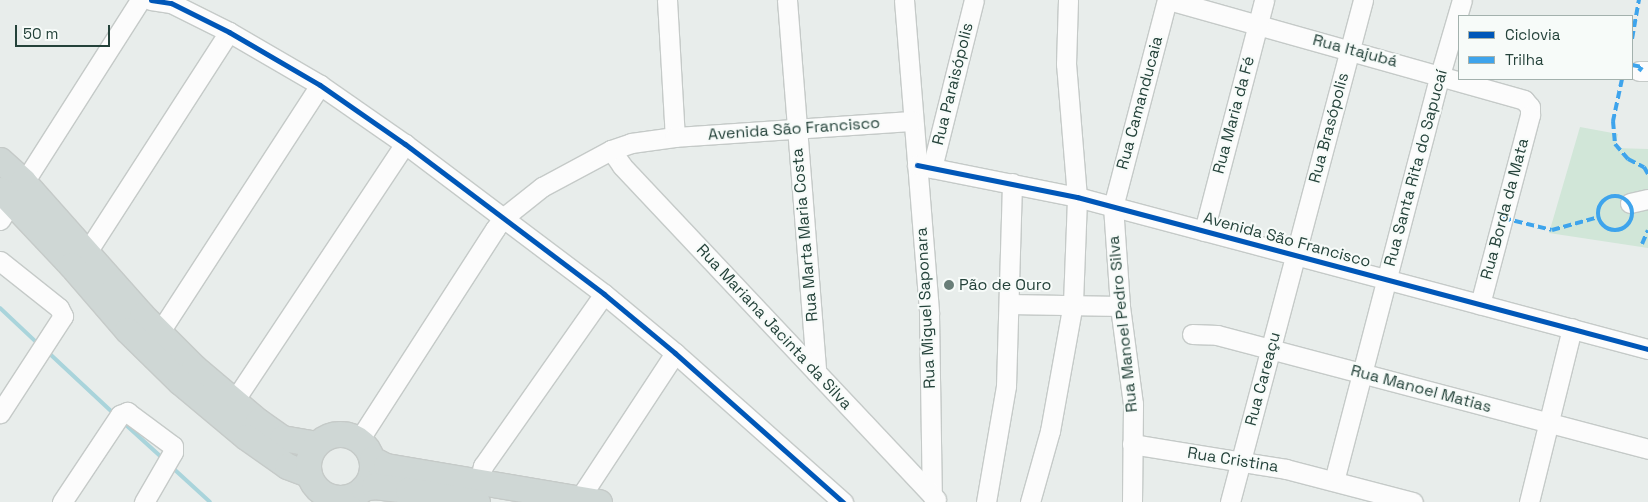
<!DOCTYPE html>
<meta charset="utf-8">
<style>
body{margin:0}
#map{position:relative;width:1648px;height:502px;overflow:hidden;background:#e8edeb;font-family:"Space Grotesk",sans-serif}
div>[style]{position:absolute}
[style*='--x']{left:calc(var(--x)*1px);top:calc(var(--y)*1px);width:calc(var(--w)*1px);rotate:calc(var(--a)*1deg)}
.green>*{inset:0;background:#d1e6d8}
.stream>*{height:4px;margin:-2px;padding:0 2px;transform-origin:2px;border-radius:2px;background:#a9d4db}
.roads{filter:drop-shadow(1px 0 #c5cac8) drop-shadow(-1px 0 #c5cac8) drop-shadow(0 1px #c5cac8) drop-shadow(0 -1px #c5cac8)}
.minor>*{height:19px;margin:-9.5px;padding:0 9.5px;transform-origin:9.5px;border-radius:9.5px;background:#fcfcfc}
.major>*{height:25px;margin:-12.5px;padding:0 12.5px;transform-origin:12.5px;border-radius:12.5px;background:#cfd7d5}
.major>.ring{margin:-12.5px;padding:0;box-sizing:content-box;background:none;border:25px solid #cfd7d5;border-radius:50%}
.quiet>*{height:4px;margin-top:-2px;transform-origin:0;background:repeating-linear-gradient(90deg,#3ea4ec 0 8px,transparent 0 12px)}
.quiet>.ring{margin:-2px;padding:0;box-sizing:content-box;background:none;border:4px solid #3ea4ec;border-radius:50%}
.cycleway>*{height:5px;margin:-2.5px;padding:0 2.5px;transform-origin:2.5px;border-radius:2.5px;background:#0057b8}
.dots>*{width:14px;height:14px;translate:-50% -50%;box-sizing:border-box;border:2px solid #f7fbf9;border-radius:50%}
span{translate:-50% -50%;white-space:nowrap;text-align:center;line-height:1.15;-webkit-text-stroke:4px #f7fbf9;paint-order:stroke}
.street-label{font-size:16px;color:#24423a}
.poi-label{font-size:16px;color:#24423a}
.left{translate:0 -50%;text-align:left}
.legend{position:absolute;left:1458px;top:15px;width:175px;height:65px;box-sizing:border-box;background:#f7fbf9;border:1px solid #a3b1ad;margin:0;padding:6px 9px;list-style:none;font-size:15px;color:#24423a}
.legend li{display:flex;align-items:center;gap:10px;height:25px}
.legend b{width:25px;border:1px solid #a3b1ad}
.scale{position:absolute;left:15px;top:25px;width:95px;height:22px;box-sizing:border-box;border:2px solid #24423a;border-top:0;padding-left:6px;font-size:15px;line-height:18px;white-space:nowrap;color:#24423a;-webkit-text-stroke:4px #f7fbf9;paint-order:stroke}
</style>
<div id="map">
<div class="green">
<i style="clip-path:polygon(1580px 127px,1618px 134px,1615px 148px,1648px 149px,1648px 248px,1549px 233px)"></i>
</div>
<div class="stream">
<i style="--x:0;--y:308;--w:48;--a:43.3"></i>
<i style="--x:51;--y:355;--w:82;--a:43"></i>
<i style="--x:126;--y:425;--w:45;--a:42.3"></i>
<i style="--x:175;--y:470;--w:47;--a:42.4"></i>
</div>
<div class="roads">
<div class="minor">
<i style="--x:151;--y:0;--w:20;--a:9"></i>
<i style="--x:171;--y:3;--w:65;--a:26.6"></i>
<i style="--x:229;--y:32;--w:105;--a:30.2"></i>
<i style="--x:320;--y:85;--w:103;--a:34.8"></i>
<i style="--x:405;--y:144;--w:249;--a:37"></i>
<i style="--x:604;--y:294;--w:92;--a:39.7"></i>
<i style="--x:675;--y:353;--w:225;--a:41.6"></i>
<i style="--x:667;--y:0;--w:137;--a:86.7"></i>
<i style="--x:787;--y:0;--w:373;--a:85.5"></i>
<i style="--x:904;--y:0;--w:315;--a:85.4"></i>
<i style="--x:929;--y:314;--w:181;--a:89.1"></i>
<i style="--x:1169;--y:0;--w:369;--a:15.7"></i>
<i style="--x:1524;--y:100;--w:9;--a:49"></i>
<i style="--x:1530;--y:107;--w:8;--a:90"></i>
<i style="--x:1530;--y:115;--w:196;--a:104.8"></i>
<i style="--x:1639;--y:71;--w:9;--a:0"></i>
<i style="--x:611;--y:150;--w:19;--a:55"></i>
<i style="--x:622;--y:166;--w:458;--a:46.7"></i>
<i style="--x:917;--y:165;--w:163;--a:11.3"></i>
<i style="--x:1077;--y:197;--w:591;--a:14.91"></i>
<i style="--x:932;--y:168;--w:173;--a:-76"></i>
<i style="--x:1630;--y:203;--w:18;--a:-13"></i>
<i style="--x:0;--y:220;--w:261;--a:-57.5"></i>
<i style="--x:1204;--y:231;--w:239;--a:-75.4"></i>
<i style="--x:87;--y:252;--w:262;--a:-57.2"></i>
<i style="--x:0;--y:261;--w:75;--a:38.5"></i>
<i style="--x:59;--y:308;--w:9;--a:63"></i>
<i style="--x:63;--y:316;--w:116;--a:123"></i>
<i style="--x:1009;--y:304;--w:111;--a:1"></i>
<i style="--x:159;--y:333;--w:296;--a:-57"></i>
<i style="--x:1192;--y:334;--w:25;--a:2"></i>
<i style="--x:1217;--y:335;--w:446;--a:14.8"></i>
<i style="--x:234;--y:401;--w:309;--a:-56.4"></i>
<i style="--x:359;--y:440;--w:251;--a:-57.2"></i>
<i style="--x:495;--y:229;--w:14;--a:-54"></i>
<i style="--x:503;--y:218;--w:50;--a:-38.5"></i>
<i style="--x:542;--y:187;--w:78;--a:-28.2"></i>
<i style="--x:611;--y:150;--w:21;--a:-19"></i>
<i style="--x:631;--y:143;--w:44;--a:-7.8"></i>
<i style="--x:675;--y:137;--w:238;--a:-3.9"></i>
<i style="--x:1132;--y:444;--w:156;--a:9.2"></i>
<i style="--x:1286;--y:469;--w:131;--a:14.6"></i>
<i style="--x:479;--y:481;--w:16;--a:-75"></i>
<i style="--x:483;--y:466;--w:210;--a:-54.9"></i>
<i style="--x:1334;--y:481;--w:420;--a:-75.4"></i>
<i style="--x:1440;--y:75;--w:78;--a:-73.7"></i>
<i style="--x:583;--y:499;--w:9;--a:-77"></i>
<i style="--x:585;--y:490;--w:164;--a:-56.7"></i>
<i style="--x:62;--y:502;--w:105;--a:-56.3"></i>
<i style="--x:120;--y:415;--w:8;--a:-23"></i>
<i style="--x:127;--y:412;--w:57;--a:36.5"></i>
<i style="--x:173;--y:446;--w:6;--a:90"></i>
<i style="--x:173;--y:452;--w:58;--a:120.1"></i>
<i style="--x:986;--y:502;--w:118;--a:-80.2"></i>
<i style="--x:1006;--y:386;--w:203;--a:-88.3"></i>
<i style="--x:1030;--y:502;--w:74;--a:-74.3"></i>
<i style="--x:1050;--y:431;--w:130;--a:-79.8"></i>
<i style="--x:1073;--y:303;--w:106;--a:-87.8"></i>
<i style="--x:1077;--y:197;--w:133;--a:-94.7"></i>
<i style="--x:1066;--y:64;--w:64;--a:-88.2"></i>
<i style="--x:1132;--y:502;--w:98;--a:-89.4"></i>
<i style="--x:1133;--y:404;--w:99;--a:-97.6"></i>
<i style="--x:1120;--y:306;--w:99;--a:-94"></i>
<i style="--x:1113;--y:207;--w:214;--a:-75.4"></i>
<i style="--x:1230;--y:502;--w:519;--a:-75.16"></i>
<i style="--x:1529;--y:502;--w:179;--a:-76.1"></i>
</div>
<div class="major">
<i style="--x:0;--y:160;--w:31;--a:42"></i>
<i style="--x:23;--y:181;--w:179;--a:48.4"></i>
<i style="--x:142;--y:315;--w:74;--a:45"></i>
<i style="--x:194;--y:367;--w:84;--a:40.2"></i>
<i style="--x:258;--y:421;--w:29;--a:35"></i>
<i style="--x:282;--y:438;--w:34;--a:10"></i>
<i style="--x:0;--y:190;--w:103;--a:46.6"></i>
<i style="--x:71;--y:265;--w:86;--a:49.3"></i>
<i style="--x:127;--y:330;--w:74;--a:44.5"></i>
<i style="--x:180;--y:382;--w:86;--a:39.8"></i>
<i style="--x:246;--y:437;--w:50;--a:35.3"></i>
<i style="--x:287;--y:466;--w:22;--a:21"></i>
<i class="ring" style="left:308px;top:434px;width:39px;height:39px"></i>
<i style="--x:372;--y:459;--w:16;--a:27"></i>
<i style="--x:386;--y:466;--w:216;--a:9.6"></i>
<i style="--x:363;--y:488;--w:11;--a:-10"></i>
<i style="--x:374;--y:486;--w:34;--a:7"></i>
<i style="--x:408;--y:490;--w:70;--a:9.9"></i>
</div>
</div>
<div class="quiet">
<i style="--x:1632;--y:39;--w:40;--a:-80"></i>
<i style="--x:1632;--y:65;--w:10;--a:11"></i>
<i style="--x:1642;--y:67;--w:5;--a:127"></i>
<i style="--x:1622;--y:79;--w:43;--a:102.1"></i>
<i style="--x:1613;--y:121;--w:23;--a:85"></i>
<i style="--x:1615;--y:144;--w:20;--a:49"></i>
<i style="--x:1628;--y:159;--w:18;--a:27"></i>
<i style="--x:1644;--y:167;--w:8;--a:60"></i>
<i class="ring" style="left:1598px;top:196px;width:30px;height:30px"></i>
<i style="--x:1503;--y:218;--w:50;--a:13.8"></i>
<i style="--x:1552;--y:230;--w:49;--a:-15.5"></i>
<i style="--x:1642;--y:244;--w:15;--a:-67"></i>
</div>
<div class="cycleway">
<i style="--x:151;--y:0;--w:20;--a:9"></i>
<i style="--x:171;--y:3;--w:65;--a:26.6"></i>
<i style="--x:229;--y:32;--w:105;--a:30.2"></i>
<i style="--x:320;--y:85;--w:103;--a:34.8"></i>
<i style="--x:405;--y:144;--w:249;--a:37"></i>
<i style="--x:604;--y:294;--w:92;--a:39.7"></i>
<i style="--x:675;--y:353;--w:225;--a:41.6"></i>
<i style="--x:917;--y:165;--w:163;--a:11.3"></i>
<i style="--x:1077;--y:197;--w:591;--a:14.91"></i>
</div>
<div class="dots">
<i style="left:949px;top:285px;background:#697e78"></i>
</div>
<div class="street-label">
<span style="left:1355px;top:51px;rotate:15deg">Rua Itajubá</span>
<span style="left:953px;top:84px;rotate:-76deg">Rua Paraisópolis</span>
<span style="left:1140px;top:103px;rotate:-75deg">Rua Camanducaia</span>
<span style="left:1234px;top:115px;rotate:-75deg">Rua Maria da Fé</span>
<span style="left:1329px;top:128px;rotate:-75deg">Rua Brasópolis</span>
<span style="left:794px;top:129px;rotate:-4deg">Avenida São Francisco</span>
<span style="left:1416px;top:168px;rotate:-75deg">Rua Santa Rita do Sapucaí</span>
<span style="left:1505px;top:209px;rotate:-75deg">Rua Borda da Mata</span>
<span style="left:805px;top:235px;rotate:-95deg">Rua Marta Maria Costa</span>
<span style="left:1287px;top:240px;rotate:15deg">Avenida São Francisco</span>
<span style="left:926px;top:308px;rotate:-93deg">Rua Miguel Saponara</span>
<span style="left:1123px;top:324px;rotate:-96deg">Rua Manoel Pedro Silva</span>
<span style="left:774px;top:327px;rotate:47deg">Rua Mariana Jacinta da Silva</span>
<span style="left:1263px;top:379px;rotate:-75deg">Rua Careaçu</span>
<span style="left:1421px;top:389px;rotate:15deg">Rua Manoel Matias</span>
<span style="left:1233px;top:460px;rotate:9deg">Rua Cristina</span>
</div>
<div class="poi-label">
<span class="left" style="left:959px;top:285px">Pão de Ouro</span>
</div>
<ul class="legend">
<li><b style="height:6px;background:#0057b8"></b>Ciclovia</li>
<li><b style="height:6px;background:#3ea4ec"></b>Trilha</li>
</ul>
<div class="scale">50 m</div>
</div>
